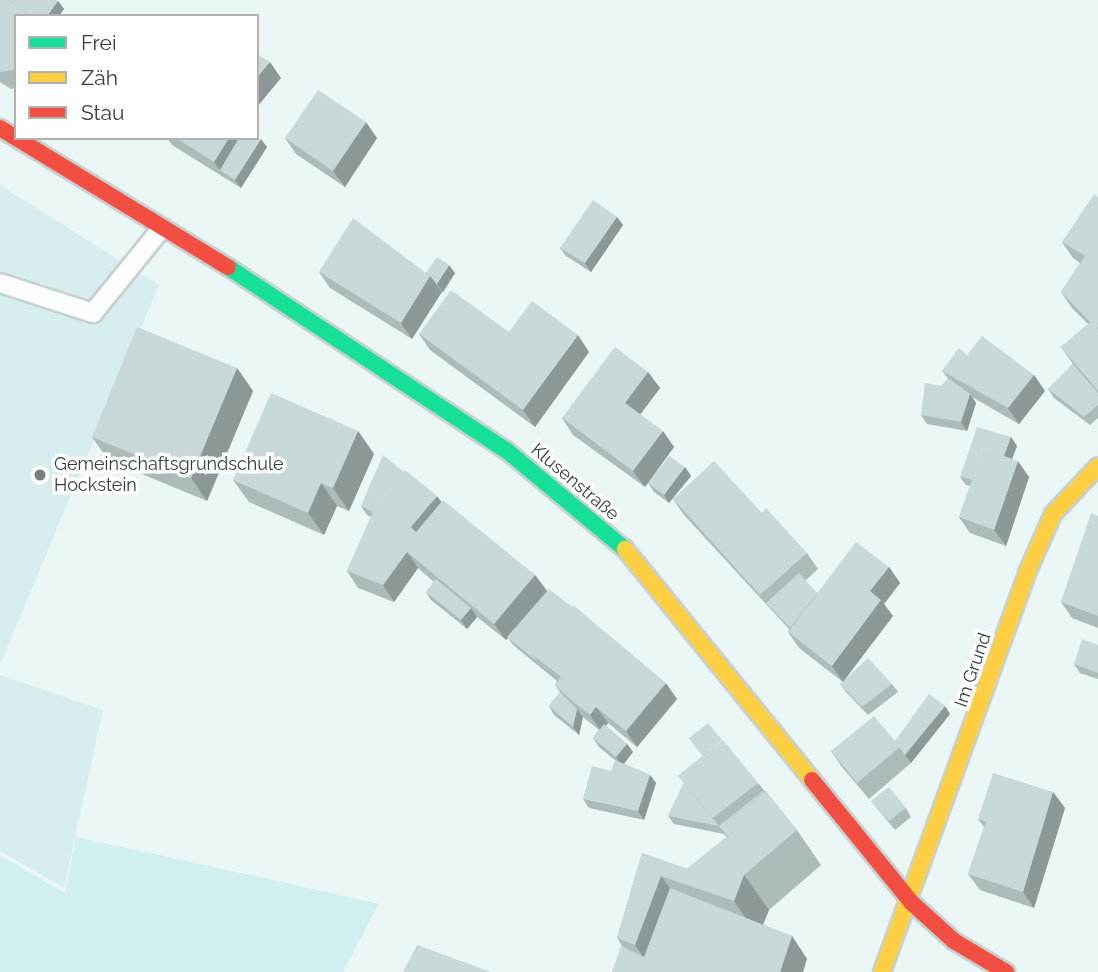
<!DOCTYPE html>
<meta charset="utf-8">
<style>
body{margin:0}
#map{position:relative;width:1098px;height:972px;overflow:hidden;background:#eaf6f6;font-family:Raleway,sans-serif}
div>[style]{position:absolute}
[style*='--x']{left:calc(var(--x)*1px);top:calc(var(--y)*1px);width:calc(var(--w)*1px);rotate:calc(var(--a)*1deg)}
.built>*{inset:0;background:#d7eded}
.green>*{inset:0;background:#d2efef}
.roads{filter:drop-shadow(2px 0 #c6d0cf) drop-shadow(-2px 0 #c6d0cf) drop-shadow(0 2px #c6d0cf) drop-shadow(0 -2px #c6d0cf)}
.lane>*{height:18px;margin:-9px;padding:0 9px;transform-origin:9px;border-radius:9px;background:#fcfefe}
.fast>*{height:16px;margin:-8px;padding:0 8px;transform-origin:8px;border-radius:8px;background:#16e098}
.slow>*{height:16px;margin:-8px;padding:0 8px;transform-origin:8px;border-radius:8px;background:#ffcf43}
.jam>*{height:16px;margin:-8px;padding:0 8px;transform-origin:8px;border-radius:8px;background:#f24e42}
.wall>*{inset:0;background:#acbaba}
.shaded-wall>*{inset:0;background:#8c9797}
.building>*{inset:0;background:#c8d8d8}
.dots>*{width:19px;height:19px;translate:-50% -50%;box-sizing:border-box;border:4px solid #fff;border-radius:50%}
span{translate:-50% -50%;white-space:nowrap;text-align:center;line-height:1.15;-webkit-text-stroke:7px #fff;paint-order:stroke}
.poi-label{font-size:18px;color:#363e3d}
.left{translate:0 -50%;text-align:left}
.street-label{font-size:18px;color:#363e3d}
.legend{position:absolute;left:14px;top:14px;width:245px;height:126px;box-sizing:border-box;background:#fff;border:2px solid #afb2b1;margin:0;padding:9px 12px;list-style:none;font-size:21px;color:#363e3d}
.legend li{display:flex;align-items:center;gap:14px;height:35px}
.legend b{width:35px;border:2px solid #afb2b1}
</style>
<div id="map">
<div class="built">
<i style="clip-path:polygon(0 185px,159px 285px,0 665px)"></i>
<i style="clip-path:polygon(0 675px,103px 710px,64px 888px,0 851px)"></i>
</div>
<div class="green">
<i style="clip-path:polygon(76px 837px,269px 879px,379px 904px,343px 972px,0 972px,0 855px,65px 893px)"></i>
</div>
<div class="roads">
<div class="lane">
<i style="--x:0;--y:283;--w:98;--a:17.9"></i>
<i style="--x:93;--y:313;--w:108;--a:-51"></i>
</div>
<div class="fast">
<i style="--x:228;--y:267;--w:333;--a:33.4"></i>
<i style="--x:506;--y:450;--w:155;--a:39.8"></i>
</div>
<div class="slow">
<i style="--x:625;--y:549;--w:297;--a:51"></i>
<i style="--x:882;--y:972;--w:425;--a:-70"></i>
<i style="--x:1027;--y:573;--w:64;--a:-66.2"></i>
<i style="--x:1053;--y:514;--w:66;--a:-46.8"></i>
</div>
<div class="jam">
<i style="--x:0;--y:128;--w:267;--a:31.4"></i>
<i style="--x:812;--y:780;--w:159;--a:50.9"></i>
<i style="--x:912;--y:903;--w:57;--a:42.1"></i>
<i style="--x:954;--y:941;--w:61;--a:30.8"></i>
</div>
</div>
<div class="wall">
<i style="clip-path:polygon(0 0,58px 1px,64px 9px,16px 16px,16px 88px,11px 89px,0 82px)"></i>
<i style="clip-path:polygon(167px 138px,257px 138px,267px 147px,241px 188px,172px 145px)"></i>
<i style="clip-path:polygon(285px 138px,377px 138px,345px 187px,296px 154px)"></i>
<i style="clip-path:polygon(1098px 197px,1098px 418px,1090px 425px,1054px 398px,1048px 389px,1073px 364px,1061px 347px,1088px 324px,1072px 308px,1061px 292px,1080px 263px,1073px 258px,1062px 242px)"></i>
<i style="clip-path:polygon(617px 217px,623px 225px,591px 272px,566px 256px,560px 248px)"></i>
<i style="clip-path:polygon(319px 272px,426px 273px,455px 273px,443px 292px,441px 292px,412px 339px,330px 288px)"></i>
<i style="clip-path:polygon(509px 332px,589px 352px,535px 427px,430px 350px,419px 334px)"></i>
<i style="clip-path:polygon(967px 355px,1034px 375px,1045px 391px,1019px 424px,972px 397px,976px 403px,967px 431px,927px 424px,921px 415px,948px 378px,942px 371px)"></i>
<i style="clip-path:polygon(237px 368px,253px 391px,207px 501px,108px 460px,92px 437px)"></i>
<i style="clip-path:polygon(648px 372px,660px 388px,640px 414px,674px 447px,645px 487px,573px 435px,562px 418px)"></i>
<i style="clip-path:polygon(358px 431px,374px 454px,349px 511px,337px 506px,324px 535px,249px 502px,233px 480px)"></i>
<i style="clip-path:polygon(1011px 437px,1017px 446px,1012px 459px,1029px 477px,1006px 546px,970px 533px,959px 517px,970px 486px,966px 485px,960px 477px)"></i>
<i style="clip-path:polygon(685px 467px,691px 476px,669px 503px,654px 492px,648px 483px)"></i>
<i style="clip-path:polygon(673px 499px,762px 513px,807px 553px,818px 569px,805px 581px,817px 593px,889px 567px,900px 583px,884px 604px,893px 616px,844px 680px,892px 684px,898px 692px,868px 715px,846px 692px,840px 684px,843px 682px,799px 648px,788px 632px,789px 629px,684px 515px)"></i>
<i style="clip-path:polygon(441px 502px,535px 575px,547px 591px,677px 699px,637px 747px,608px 723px,606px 726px,627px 744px,633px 752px,624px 764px,650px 775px,656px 783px,644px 820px,589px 808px,583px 799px,611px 771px,616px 761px,599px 747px,593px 738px,599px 730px,583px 717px,579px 735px,554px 715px,549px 706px,560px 692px,555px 685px,557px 681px,513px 645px,508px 638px,506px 640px,476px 616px,477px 617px,467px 629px,431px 600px,426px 592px,434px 582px,418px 568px,394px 602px,358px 588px,347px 571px,371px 517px,367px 515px,361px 506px)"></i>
<i style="clip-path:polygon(1098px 516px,1098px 628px,1072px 618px,1061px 602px)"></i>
<i style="clip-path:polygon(1098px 645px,1098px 679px,1080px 673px,1074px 664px)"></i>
<i style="clip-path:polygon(950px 714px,911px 763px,869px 799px,842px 767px,831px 751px,895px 741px)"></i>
<i style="clip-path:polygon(689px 738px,758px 783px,797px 830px,821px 865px,769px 910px,763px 925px,792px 936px,807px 959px,612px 972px,623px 947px,617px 938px,642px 853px,687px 869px,727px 837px,724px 834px,674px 824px,668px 816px,684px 783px,678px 776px,703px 756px)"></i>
<i style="clip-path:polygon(1053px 792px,1065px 808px,1034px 908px,980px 890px,968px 874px,984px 827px,978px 819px)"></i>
<i style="clip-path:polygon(871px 801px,906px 808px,911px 817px,895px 830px)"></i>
</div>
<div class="shaded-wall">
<i style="clip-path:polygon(58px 1px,64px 9px,59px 16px,47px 16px)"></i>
<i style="clip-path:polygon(270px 62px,281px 78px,257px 107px,257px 77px)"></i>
<i style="clip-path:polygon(366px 122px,377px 138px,345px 187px,333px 171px)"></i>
<i style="clip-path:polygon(229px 138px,251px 138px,220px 170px,214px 162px)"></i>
<i style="clip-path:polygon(261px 139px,267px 147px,241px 188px,235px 180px)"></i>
<i style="clip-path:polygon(617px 217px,623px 225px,591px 272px,585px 263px)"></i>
<i style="clip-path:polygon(449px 265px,455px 273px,443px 292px,437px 284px)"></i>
<i style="clip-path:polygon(430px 276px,442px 292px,412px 339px,401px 323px)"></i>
<i style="clip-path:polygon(578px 335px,589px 352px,535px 427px,523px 410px)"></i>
<i style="clip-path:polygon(237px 368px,253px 391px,207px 501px,191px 478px)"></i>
<i style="clip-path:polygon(648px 372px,660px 388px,637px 419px,625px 403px)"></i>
<i style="clip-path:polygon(1034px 375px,1045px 391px,1019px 424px,1008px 408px)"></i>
<i style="clip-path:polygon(970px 394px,976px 403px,967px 431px,961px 422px)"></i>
<i style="clip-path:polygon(358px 431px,374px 454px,349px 511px,333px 488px)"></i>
<i style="clip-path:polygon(663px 431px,674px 447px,645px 487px,633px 471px)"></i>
<i style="clip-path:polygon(1011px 437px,1017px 446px,1008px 469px,1002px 461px)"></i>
<i style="clip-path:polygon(1018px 461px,1029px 477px,1006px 546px,994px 530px)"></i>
<i style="clip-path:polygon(685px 467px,691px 476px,669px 503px,664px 495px)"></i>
<i style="clip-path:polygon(321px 483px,337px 506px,324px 535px,308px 513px)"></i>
<i style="clip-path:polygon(437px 496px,449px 512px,422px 543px,411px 527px)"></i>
<i style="clip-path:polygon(407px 552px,418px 568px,394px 602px,383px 585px)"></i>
<i style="clip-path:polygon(889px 567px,900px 583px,884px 604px,893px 616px,843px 682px,832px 666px,870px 591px)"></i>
<i style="clip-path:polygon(535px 575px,547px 591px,506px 640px,494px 624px)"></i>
<i style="clip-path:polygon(471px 608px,477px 617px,467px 629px,461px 620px)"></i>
<i style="clip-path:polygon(666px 683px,677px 699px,637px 747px,626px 731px)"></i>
<i style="clip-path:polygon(945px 706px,950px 714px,911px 763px,905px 755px)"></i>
<i style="clip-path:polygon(596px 707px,608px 723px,601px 731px,590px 715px)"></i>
<i style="clip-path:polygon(577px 709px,583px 717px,579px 735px,573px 727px)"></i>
<i style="clip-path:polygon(627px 744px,633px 752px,622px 766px,616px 757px)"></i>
<i style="clip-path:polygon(650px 775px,656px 783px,644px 820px,638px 811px)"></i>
<i style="clip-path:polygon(1053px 792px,1065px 808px,1034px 908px,1023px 892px)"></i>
<i style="clip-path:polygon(744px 875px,769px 910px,758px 936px,734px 901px)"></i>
<i style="clip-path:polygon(661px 876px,686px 910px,654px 972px,635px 945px)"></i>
<i style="clip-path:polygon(792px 936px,807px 959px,803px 972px,780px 972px)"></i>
</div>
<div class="building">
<i style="clip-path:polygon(0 0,9px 0,29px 16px,16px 16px,16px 67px,14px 70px,0 72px)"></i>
<i style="clip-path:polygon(9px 0,56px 0,58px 1px,47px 16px,29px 16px)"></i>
<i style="clip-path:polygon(257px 54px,270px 62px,257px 77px)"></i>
<i style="clip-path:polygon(318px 90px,366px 122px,333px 171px,285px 138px)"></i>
<i style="clip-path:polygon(257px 137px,261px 139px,235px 180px,220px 170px,239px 138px,257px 138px)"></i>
<i style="clip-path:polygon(176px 138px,229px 138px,214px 162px)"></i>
<i style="clip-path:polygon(1094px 194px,1098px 197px,1098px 327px,1097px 328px,1098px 330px,1098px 391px,1061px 347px,1090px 322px,1061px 292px,1085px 256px,1062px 242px)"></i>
<i style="clip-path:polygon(593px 200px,617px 217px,585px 263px,560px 248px)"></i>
<i style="clip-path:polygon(353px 218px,430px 276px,401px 323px,319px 272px)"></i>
<i style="clip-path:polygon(437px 257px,449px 265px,437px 284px,430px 276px,426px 273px)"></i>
<i style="clip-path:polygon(451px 290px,509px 332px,532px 301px,578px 335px,523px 410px,419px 334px)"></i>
<i style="clip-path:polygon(137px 327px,237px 368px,191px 478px,92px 437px)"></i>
<i style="clip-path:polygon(982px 336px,1034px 375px,1008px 408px,942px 371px,959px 348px,967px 355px)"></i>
<i style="clip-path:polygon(615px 347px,648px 372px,625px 403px,663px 431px,633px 471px,562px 418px)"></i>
<i style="clip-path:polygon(1073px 364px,1098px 393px,1098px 405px,1084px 417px,1048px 389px)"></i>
<i style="clip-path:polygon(948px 378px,970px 394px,961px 422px,921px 415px,925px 383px,942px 386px)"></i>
<i style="clip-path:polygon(271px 393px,358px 431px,333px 488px,321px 483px,308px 513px,233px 480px)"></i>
<i style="clip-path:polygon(977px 427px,1011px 437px,1004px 456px,983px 448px,972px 480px,960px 477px)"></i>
<i style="clip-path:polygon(983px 448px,1018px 461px,994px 530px,959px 517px)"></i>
<i style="clip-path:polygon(383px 455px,404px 472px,375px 507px,373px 512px,361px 506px)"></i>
<i style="clip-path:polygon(669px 456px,685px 467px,664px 495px,648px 483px)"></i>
<i style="clip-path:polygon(714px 461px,762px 513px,766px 508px,807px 553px,760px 595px,673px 499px)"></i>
<i style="clip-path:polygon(405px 470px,437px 496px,411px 527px,416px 532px,443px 500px,535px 575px,494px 624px,407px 552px,383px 585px,347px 571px,375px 507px)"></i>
<i style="clip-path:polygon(1091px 513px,1098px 516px,1098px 616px,1061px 602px)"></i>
<i style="clip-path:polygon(856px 542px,889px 567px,870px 591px,881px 600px,832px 666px,788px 632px)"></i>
<i style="clip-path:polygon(799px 573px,817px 593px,790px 628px,766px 603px)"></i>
<i style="clip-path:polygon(436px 579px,471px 608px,461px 620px,426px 592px)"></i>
<i style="clip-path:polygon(549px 589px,572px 607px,533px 655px,539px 663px,507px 637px)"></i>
<i style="clip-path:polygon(573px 605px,666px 683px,626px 731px,596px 707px,590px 715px,572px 701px,555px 685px,561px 677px,533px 655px)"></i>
<i style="clip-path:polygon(1082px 639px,1098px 645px,1098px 673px,1074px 664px)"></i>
<i style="clip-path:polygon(868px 658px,892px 684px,862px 707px,840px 684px)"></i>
<i style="clip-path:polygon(560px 692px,577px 709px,573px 727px,549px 706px)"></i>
<i style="clip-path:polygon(929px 694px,945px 706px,905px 755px,895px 741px)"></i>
<i style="clip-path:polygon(874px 716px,900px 747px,857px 783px,831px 751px)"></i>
<i style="clip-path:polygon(708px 723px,722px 740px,703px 756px,689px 738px)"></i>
<i style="clip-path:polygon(604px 724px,627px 744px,616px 757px,593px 738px)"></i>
<i style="clip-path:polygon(723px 740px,758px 783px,713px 818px,678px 776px)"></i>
<i style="clip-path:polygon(615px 760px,650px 775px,638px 811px,583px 799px,592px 766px,611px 771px)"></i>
<i style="clip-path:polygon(993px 773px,1053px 792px,1023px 892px,968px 874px,986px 822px,978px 819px)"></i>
<i style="clip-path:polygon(684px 783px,719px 826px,668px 816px)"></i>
<i style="clip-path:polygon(889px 787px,906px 808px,889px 821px,871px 801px)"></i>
<i style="clip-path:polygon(763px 791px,764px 792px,726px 823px,733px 833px,728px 837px,719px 826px)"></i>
<i style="clip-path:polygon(766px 791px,797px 830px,744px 875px,734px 901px,661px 876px,635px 945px,617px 938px,642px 853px,687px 869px,733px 833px,726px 823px)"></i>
<i style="clip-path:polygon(670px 888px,792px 936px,780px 972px,612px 972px,621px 946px,644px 957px)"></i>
<i style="clip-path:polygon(417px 945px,491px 972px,403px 972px)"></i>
</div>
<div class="dots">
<i style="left:40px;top:475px;background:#757e7e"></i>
</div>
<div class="poi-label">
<span class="left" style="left:54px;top:475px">Gemeinschaftsgrundschule<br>Hockstein</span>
</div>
<div class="street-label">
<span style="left:575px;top:482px;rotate:40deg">Klusenstraße</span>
<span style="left:973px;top:670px;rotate:-71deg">Im Grund</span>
</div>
<ul class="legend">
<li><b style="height:9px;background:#16e098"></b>Frei</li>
<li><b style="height:9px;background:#ffcf43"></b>Zäh</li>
<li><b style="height:9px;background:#f24e42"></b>Stau</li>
</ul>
</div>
